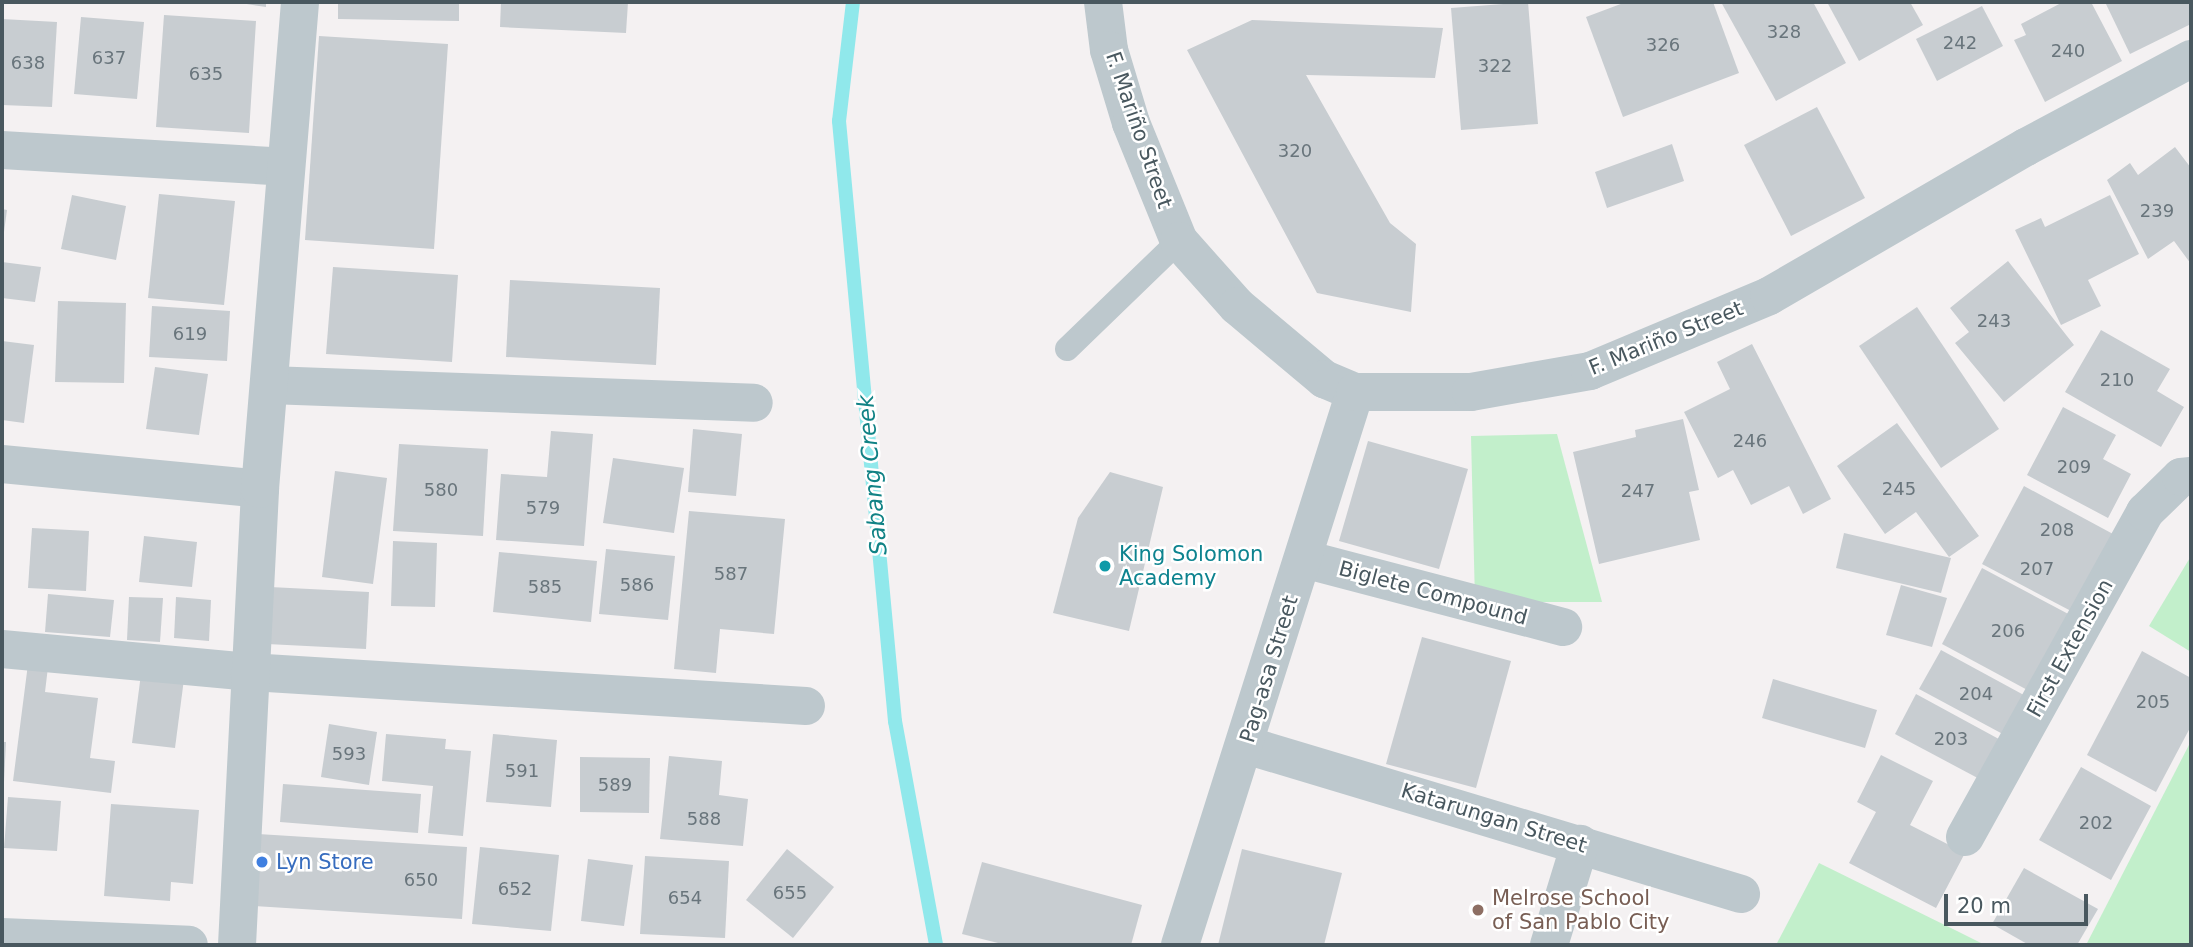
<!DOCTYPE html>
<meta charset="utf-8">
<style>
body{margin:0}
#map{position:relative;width:2193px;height:947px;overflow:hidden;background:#f4f1f2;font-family:"DejaVu Sans",sans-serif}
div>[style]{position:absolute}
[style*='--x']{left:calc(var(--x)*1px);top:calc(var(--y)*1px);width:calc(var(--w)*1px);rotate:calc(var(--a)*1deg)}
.green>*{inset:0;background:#c2efcb}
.stream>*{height:14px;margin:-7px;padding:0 7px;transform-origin:7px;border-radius:7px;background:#90e8eb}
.building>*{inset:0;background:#c8cdd1}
.service>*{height:24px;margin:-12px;padding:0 12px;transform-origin:12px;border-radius:12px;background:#bdc8cd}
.minor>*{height:38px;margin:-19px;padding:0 19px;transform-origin:19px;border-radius:19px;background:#bdc8cd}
.tertiary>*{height:38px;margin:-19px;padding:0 19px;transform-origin:19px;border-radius:19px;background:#bdc8cd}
.dots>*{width:19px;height:19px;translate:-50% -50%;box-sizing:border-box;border:4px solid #fff;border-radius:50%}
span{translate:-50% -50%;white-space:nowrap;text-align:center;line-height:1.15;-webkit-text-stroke:5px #fff;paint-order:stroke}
.number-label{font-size:18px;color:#69757c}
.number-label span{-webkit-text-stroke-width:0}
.street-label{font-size:21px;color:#49585f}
.culture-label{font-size:21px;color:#0d838f}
.left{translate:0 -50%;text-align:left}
.shop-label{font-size:21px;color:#366cbe}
.education-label{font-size:21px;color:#785e54}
.water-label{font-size:23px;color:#108285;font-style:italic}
.frame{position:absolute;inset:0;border:4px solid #49585f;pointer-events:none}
.scale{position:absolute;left:1944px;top:894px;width:144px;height:32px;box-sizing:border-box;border:4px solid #49585f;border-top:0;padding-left:9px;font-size:21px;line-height:24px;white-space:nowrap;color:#49585f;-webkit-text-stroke:5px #fff;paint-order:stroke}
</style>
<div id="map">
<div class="green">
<i style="clip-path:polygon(1557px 434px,1602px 602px,1475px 602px,1471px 436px)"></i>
<i style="clip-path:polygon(2191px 556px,2191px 652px,2149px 626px)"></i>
<i style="clip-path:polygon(2191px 741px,2191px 945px,2086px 945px)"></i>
<i style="clip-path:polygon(1819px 863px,1959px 932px,1985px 945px,1776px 945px)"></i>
</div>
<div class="stream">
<i style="--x:853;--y:2;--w:120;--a:96.7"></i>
<i style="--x:839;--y:121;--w:603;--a:84.67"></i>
<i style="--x:895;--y:721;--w:228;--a:79.6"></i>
</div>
<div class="building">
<i style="clip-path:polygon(234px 2px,266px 2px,266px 7px)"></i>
<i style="clip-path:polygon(338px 2px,459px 2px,459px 21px,338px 19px)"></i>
<i style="clip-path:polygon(501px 2px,628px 2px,626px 33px,500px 27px)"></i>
<i style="clip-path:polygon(1528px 2px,1538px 124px,1461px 130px,1451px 8px)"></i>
<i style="clip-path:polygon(1626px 2px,1713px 2px,1739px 73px,1623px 117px,1586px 17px)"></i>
<i style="clip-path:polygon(1721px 2px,1813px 2px,1846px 63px,1776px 101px)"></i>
<i style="clip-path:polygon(1827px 2px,1910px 2px,1923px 25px,1859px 61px)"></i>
<i style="clip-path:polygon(2063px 2px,2091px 2px,2122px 61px,2045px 102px,2014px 40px,2026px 35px,2021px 24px)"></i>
<i style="clip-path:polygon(2105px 2px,2191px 2px,2191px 24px,2130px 54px)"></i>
<i style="clip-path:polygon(1982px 6px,2003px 46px,1937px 81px,1916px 39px)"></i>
<i style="clip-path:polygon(164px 15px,256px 21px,249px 133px,156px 127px)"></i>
<i style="clip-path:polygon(81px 17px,144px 22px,137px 99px,74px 94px)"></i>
<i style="clip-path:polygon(2px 19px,57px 22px,52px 107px,2px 105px)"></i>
<i style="clip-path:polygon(1252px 20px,1443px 28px,1435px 78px,1306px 75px,1390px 223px,1416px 244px,1411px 312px,1317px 293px,1187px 50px)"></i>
<i style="clip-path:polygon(319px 36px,448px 44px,434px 249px,305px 240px)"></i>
<i style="clip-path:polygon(1817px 107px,1865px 198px,1791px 236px,1744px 145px)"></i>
<i style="clip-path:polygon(1672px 144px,1684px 181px,1607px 208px,1595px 172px)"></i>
<i style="clip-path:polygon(2175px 147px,2191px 168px,2191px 264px,2174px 241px,2148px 259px,2107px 180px,2130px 163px,2138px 175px)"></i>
<i style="clip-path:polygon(159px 194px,235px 201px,224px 305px,148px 298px)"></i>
<i style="clip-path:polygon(72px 195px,126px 206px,116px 260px,61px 249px)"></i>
<i style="clip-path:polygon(2110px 195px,2139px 254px,2088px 280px,2101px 306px,2061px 325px,2015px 230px,2041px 218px,2045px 227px)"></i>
<i style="clip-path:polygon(2px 209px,7px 210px,3px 239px,2px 239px)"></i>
<i style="clip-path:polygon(2008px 261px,2074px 345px,2004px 402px,1955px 343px,1969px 332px,1950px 308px)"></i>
<i style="clip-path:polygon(2px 262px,41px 267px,35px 302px,2px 298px)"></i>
<i style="clip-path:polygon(333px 267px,458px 275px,452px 362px,326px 354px)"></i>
<i style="clip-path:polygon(510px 280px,660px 288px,656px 365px,506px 357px)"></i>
<i style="clip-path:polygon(58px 301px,126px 303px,124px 383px,55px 382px)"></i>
<i style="clip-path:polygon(152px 306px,230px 311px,227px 361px,149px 357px)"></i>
<i style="clip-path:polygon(1917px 307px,1999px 429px,1941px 468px,1859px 346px)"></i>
<i style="clip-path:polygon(2101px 330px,2170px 369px,2157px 391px,2184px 407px,2161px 447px,2065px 392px)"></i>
<i style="clip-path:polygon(2px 341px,34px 345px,24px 423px,2px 420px)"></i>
<i style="clip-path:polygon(1752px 344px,1831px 499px,1803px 514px,1789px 486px,1751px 505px,1733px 470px,1718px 478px,1684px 412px,1730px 389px,1717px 362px)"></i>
<i style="clip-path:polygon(155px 367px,208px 374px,199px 435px,146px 429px)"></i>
<i style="clip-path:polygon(2063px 407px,2116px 435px,2103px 459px,2131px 474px,2108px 518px,2027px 475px)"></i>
<i style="clip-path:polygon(1683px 419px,1699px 490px,1689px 492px,1700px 540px,1599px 564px,1573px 452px,1636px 437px,1635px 430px)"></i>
<i style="clip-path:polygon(1897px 423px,1979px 536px,1949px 557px,1916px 512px,1885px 534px,1837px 466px)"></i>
<i style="clip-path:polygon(693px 429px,742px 434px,736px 496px,688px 492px)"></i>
<i style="clip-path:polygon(551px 431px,593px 434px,584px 546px,496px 540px,501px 474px,547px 477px)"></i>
<i style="clip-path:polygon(1368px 441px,1468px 469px,1439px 569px,1339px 541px)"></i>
<i style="clip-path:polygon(399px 444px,488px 449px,483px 536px,393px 531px)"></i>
<i style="clip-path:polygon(613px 458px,684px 468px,674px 533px,603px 523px)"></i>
<i style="clip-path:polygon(335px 471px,387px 478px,373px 584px,322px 577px)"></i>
<i style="clip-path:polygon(1110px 472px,1163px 487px,1129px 631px,1053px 613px,1078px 518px)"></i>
<i style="clip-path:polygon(2024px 486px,2113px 534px,2071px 611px,1982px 564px)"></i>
<i style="clip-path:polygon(689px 511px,785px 519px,774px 634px,720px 629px,716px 673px,674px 669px)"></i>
<i style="clip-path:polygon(32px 528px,89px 531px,86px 591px,28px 588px)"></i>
<i style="clip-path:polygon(1844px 533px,1951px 558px,1941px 593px,1836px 568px)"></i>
<i style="clip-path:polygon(144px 536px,197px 542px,192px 587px,139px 582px)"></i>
<i style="clip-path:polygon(393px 541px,437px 543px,435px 607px,391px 606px)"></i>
<i style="clip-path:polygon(606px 549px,675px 556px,668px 620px,599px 614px)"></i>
<i style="clip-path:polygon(499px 552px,597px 561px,591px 622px,493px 612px)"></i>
<i style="clip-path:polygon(1982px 568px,2074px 617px,2033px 693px,1942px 644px)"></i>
<i style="clip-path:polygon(1901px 585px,1947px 598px,1932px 647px,1886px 635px)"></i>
<i style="clip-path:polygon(270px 587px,369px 592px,366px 649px,267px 644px)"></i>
<i style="clip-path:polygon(48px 594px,114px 600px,110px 637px,45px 632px)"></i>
<i style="clip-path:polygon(129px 597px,163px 598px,160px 642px,127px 640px)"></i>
<i style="clip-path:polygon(176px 597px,211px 600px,209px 641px,174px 638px)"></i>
<i style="clip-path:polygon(1422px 637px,1511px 661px,1476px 788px,1386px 764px)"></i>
<i style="clip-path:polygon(1941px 650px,2033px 700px,2012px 739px,1919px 689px)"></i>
<i style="clip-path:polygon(2142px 651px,2191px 678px,2191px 726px,2156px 792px,2087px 755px)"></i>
<i style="clip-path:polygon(28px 664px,48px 667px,45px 692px,98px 698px,90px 758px,115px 761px,111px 793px,13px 781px)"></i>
<i style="clip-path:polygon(141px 674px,184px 679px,175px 748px,132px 743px)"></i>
<i style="clip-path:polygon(1773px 679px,1877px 710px,1865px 748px,1762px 718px)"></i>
<i style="clip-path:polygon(1916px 694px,2008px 744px,1987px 783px,1895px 734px)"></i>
<i style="clip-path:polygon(329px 724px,377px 732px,369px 785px,321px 777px)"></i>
<i style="clip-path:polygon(386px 734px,446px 739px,445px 749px,471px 751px,463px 836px,428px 833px,433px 786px,382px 781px)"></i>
<i style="clip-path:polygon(493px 734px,557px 740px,551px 807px,486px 802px)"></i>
<i style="clip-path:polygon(2px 742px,6px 742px,4px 782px,2px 782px)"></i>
<i style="clip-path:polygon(1881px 755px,1933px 781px,1910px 825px,1965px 853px,1936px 908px,1849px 863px,1876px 812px,1857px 802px)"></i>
<i style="clip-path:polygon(669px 756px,722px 761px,719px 795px,748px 799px,743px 846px,660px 839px)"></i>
<i style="clip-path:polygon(580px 757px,650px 758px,649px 813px,580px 812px)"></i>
<i style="clip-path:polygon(2081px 767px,2151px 806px,2111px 880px,2039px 840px)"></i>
<i style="clip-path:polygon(283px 784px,421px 794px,418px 833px,280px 822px)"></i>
<i style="clip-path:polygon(8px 797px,61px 801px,57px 851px,4px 848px)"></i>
<i style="clip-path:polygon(111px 804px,199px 810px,193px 884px,171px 882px,170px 901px,104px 896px)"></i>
<i style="clip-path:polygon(258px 834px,467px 847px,462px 919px,253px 906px)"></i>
<i style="clip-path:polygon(480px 847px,559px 855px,551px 931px,472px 924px)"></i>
<i style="clip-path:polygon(787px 849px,834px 887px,793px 938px,746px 900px)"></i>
<i style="clip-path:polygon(1242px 849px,1342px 873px,1324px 945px,1218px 945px)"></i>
<i style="clip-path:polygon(645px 856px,729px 861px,725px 938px,640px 934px)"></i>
<i style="clip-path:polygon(588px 859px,633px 865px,624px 926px,581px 921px)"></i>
<i style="clip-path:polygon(982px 862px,1142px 905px,1131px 945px,1006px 945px,962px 934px)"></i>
<i style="clip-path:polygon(2024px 868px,2098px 909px,2077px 945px,2029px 945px,1992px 924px)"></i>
</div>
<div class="service">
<i style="--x:1067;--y:349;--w:156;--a:-44"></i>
</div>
<div class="minor">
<i style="--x:1103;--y:2;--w:48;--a:82.9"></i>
<i style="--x:1109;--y:50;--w:76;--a:73.2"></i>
<i style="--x:1131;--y:123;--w:127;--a:67.9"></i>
<i style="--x:1179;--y:241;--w:87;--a:48.3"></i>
<i style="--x:1237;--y:306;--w:114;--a:40"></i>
<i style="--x:1324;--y:379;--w:34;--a:23"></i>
<i style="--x:2;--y:150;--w:283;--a:3.4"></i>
<i style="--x:269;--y:385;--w:485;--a:2.1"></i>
<i style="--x:2;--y:464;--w:259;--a:5.5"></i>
<i style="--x:1304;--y:559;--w:268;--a:14.7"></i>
<i style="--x:2;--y:649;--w:248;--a:5.3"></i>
<i style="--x:249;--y:672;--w:558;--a:3.49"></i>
<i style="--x:1246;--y:745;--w:517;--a:16.75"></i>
<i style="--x:1965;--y:837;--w:372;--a:-61"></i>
<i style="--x:2145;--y:512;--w:50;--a:-44.2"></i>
<i style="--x:2181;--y:477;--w:10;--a:-6"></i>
<i style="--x:2;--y:937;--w:187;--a:2.4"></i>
<i style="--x:237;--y:945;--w:457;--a:-87.1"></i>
<i style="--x:260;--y:489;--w:489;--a:-85.3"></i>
<i style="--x:1549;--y:945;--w:106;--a:-72.9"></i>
</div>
<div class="tertiary">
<i style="--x:1180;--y:945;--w:580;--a:-72.44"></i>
<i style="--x:1355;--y:392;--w:116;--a:0"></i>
<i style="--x:1471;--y:392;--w:121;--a:-10"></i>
<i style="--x:1590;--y:371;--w:194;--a:-22.7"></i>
<i style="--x:1769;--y:296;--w:297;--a:-30.1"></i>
<i style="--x:2026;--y:147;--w:187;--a:-28.1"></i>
</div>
<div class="dots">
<i style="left:1105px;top:566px;background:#0f9aa8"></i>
<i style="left:262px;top:862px;background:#3f7fe0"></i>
<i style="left:1478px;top:910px;background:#8d6e63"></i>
</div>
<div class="number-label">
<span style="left:1784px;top:32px">328</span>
<span style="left:1960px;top:43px">242</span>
<span style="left:1663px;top:45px">326</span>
<span style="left:2068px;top:51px">240</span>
<span style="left:109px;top:58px">637</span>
<span style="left:28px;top:63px">638</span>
<span style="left:1495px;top:66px">322</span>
<span style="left:206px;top:74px">635</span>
<span style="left:1295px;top:151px">320</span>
<span style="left:2157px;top:211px">239</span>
<span style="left:1994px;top:321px">243</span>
<span style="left:190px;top:334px">619</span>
<span style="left:2117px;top:380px">210</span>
<span style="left:1750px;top:441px">246</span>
<span style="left:2074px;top:467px">209</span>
<span style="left:1899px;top:489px">245</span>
<span style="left:441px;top:490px">580</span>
<span style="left:1638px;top:491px">247</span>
<span style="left:543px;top:508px">579</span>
<span style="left:2057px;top:530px">208</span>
<span style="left:2037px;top:569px">207</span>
<span style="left:731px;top:574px">587</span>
<span style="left:637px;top:585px">586</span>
<span style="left:545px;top:587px">585</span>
<span style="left:2008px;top:631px">206</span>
<span style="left:1976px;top:694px">204</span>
<span style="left:2153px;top:702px">205</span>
<span style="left:1951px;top:739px">203</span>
<span style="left:349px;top:754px">593</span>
<span style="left:522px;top:771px">591</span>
<span style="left:615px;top:785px">589</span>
<span style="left:704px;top:819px">588</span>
<span style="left:2096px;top:823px">202</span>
<span style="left:421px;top:880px">650</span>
<span style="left:515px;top:889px">652</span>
<span style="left:790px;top:893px">655</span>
<span style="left:685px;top:898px">654</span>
</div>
<div class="street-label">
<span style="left:1139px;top:130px;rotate:71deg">F. Mariño Street</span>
<span style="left:1666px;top:338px;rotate:-22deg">F. Mariño Street</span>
<span style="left:1433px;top:593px;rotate:15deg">Biglete Compound</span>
<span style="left:2070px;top:648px;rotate:-61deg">First Extension</span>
<span style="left:1269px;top:669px;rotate:-73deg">Pag-asa Street</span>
<span style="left:1494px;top:818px;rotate:17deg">Katarungan Street</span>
</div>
<div class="culture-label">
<span class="left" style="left:1119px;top:566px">King Solomon<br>Academy</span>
</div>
<div class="shop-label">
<span class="left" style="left:276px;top:862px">Lyn Store</span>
</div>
<div class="education-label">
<span class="left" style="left:1492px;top:910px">Melrose School<br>of San Pablo City</span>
</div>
<div class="water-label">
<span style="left:872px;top:475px;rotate:-95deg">Sabang Creek</span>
</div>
<div class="frame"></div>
<div class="scale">20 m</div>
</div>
